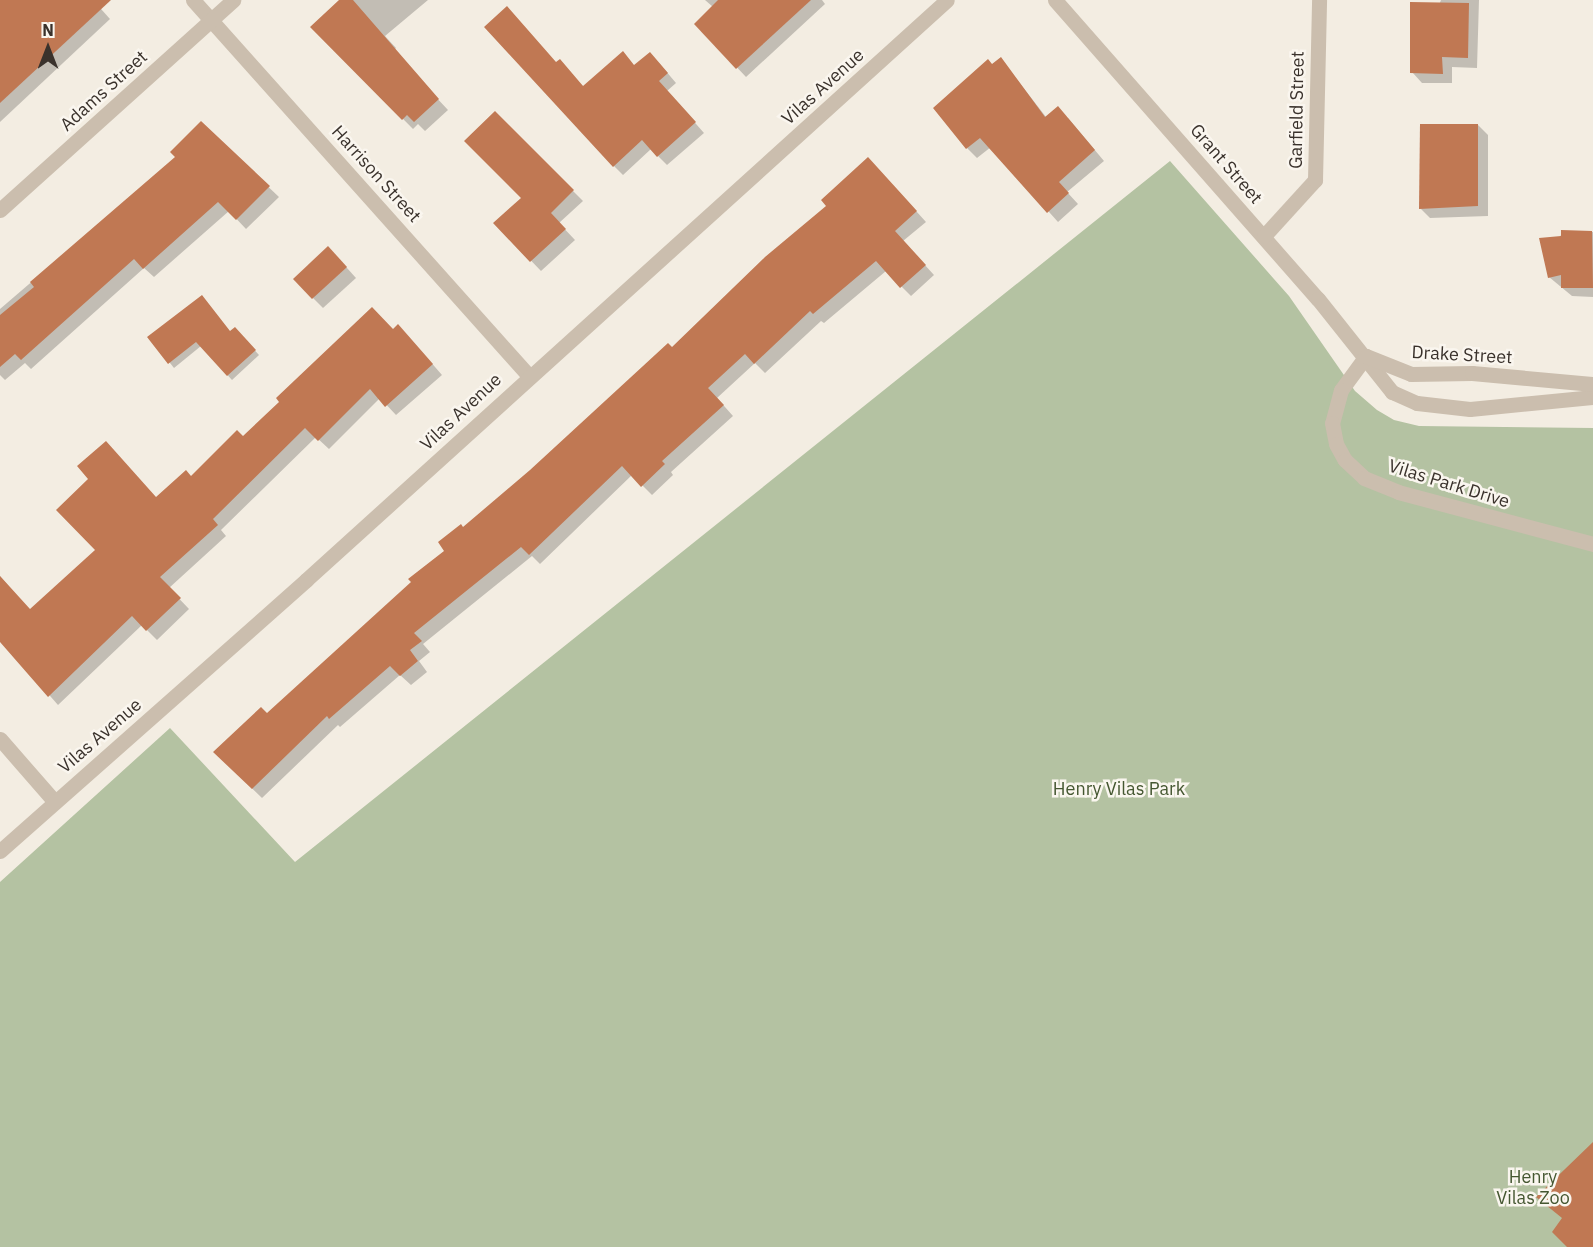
<!DOCTYPE html>
<style>
body{margin:0}
#map{position:relative;width:1593px;height:1247px;overflow:hidden;background:#f3ede2;font-family:"IBM Plex Sans",sans-serif}
div>[style]{position:absolute}
[style*='--x']{left:calc(var(--x)*1px);top:calc(var(--y)*1px);width:calc(var(--w)*1px);rotate:calc(var(--a)*1deg)}
.green>*{inset:0;background:#b4c2a2}
.shadow>*{inset:0;background:#0003}
.building>*{inset:0;background:#c07853}
.street>*{height:15px;margin:-7.5px;padding:0 7.5px;transform-origin:7.5px;border-radius:7.5px;background:#cbbeae}
span{translate:-50% -50%;white-space:nowrap;text-align:center;line-height:1.15;-webkit-text-stroke:5px #faf6ef;paint-order:stroke}
.street-label{font-size:18px;color:#3a322c}
.park-label{font-size:18px;color:#455731}
.north{position:absolute;left:18px;top:18px;width:60px;height:60px;-webkit-text-stroke:4px #faf6ef;paint-order:stroke;rotate:0deg;font-size:16px;font-weight:700;line-height:24px;text-align:center;color:#3a322c}
.north::after{content:'';display:block;margin:auto;width:21px;height:27px;background:#3a322c;clip-path:polygon(50% 0,100% 100%,50% 72%,0 100%)}
</style>
<div id="map">
<div class="green">
<i style="clip-path:polygon(1170px 161px,1289px 296px,1355px 391px,1377px 410px,1394px 420px,1419px 426px,1593px 428px,1593px 1247px,0 1247px,0 882px,170px 728px,295px 862px)"></i>
</div>
<div class="shadow">
<i style="clip-path:polygon(0 0,93px 0,110px 19px,0 122px)"></i>
<i style="clip-path:polygon(341px 0,428px 0,385px 36px,396px 48px,393px 51px,448px 110px,425px 131px,418px 124px,413px 129px,312px 27px)"></i>
<i style="clip-path:polygon(705px 0,822px 0,825px 4px,746px 77px,696px 24px,713px 7px)"></i>
<i style="clip-path:polygon(1441px 0,1479px 0,1477px 68px,1452px 67px,1452px 83px,1422px 83px,1412px 72px)"></i>
<i style="clip-path:polygon(1001px 59px,1046px 117px,1068px 118px,1104px 161px,1067px 192px,1078px 204px,1058px 222px,991px 147px,977px 158px,967px 148px,992px 66px)"></i>
<i style="clip-path:polygon(557px 63px,584px 87px,635px 66px,659px 63px,676px 83px,667px 91px,704px 133px,667px 165px,651px 149px,623px 175px,614px 166px)"></i>
<i style="clip-path:polygon(495px 113px,583px 201px,559px 223px,575px 240px,541px 271px,495px 223px,523px 198px)"></i>
<i style="clip-path:polygon(201px 123px,279px 197px,246px 229px,229px 211px,154px 277px,144px 268px,31px 369px,25px 363px,5px 380px,0 375px,0 309px,177px 157px)"></i>
<i style="clip-path:polygon(1478px 125px,1488px 135px,1488px 216px,1430px 218px,1420px 208px)"></i>
<i style="clip-path:polygon(878px 169px,926px 222px,903px 241px,934px 275px,911px 296px,886px 271px,824px 323px,821px 321px,765px 373px,755px 363px,717px 398px,733px 416px,671px 472px,673px 475px,652px 495px,632px 475px,540px 564px,532px 556px,423px 644px,430px 652px,419px 661px,427px 672px,411px 685px,400px 675px,340px 727px,338px 725px,262px 798px,215px 752px,267px 715px,446px 551px,464px 529px)"></i>
<i style="clip-path:polygon(1562px 231px,1593px 232px,1593px 297px,1572px 296px,1549px 277px)"></i>
<i style="clip-path:polygon(338px 258px,356px 278px,323px 308px,313px 298px)"></i>
<i style="clip-path:polygon(235px 329px,259px 355px,232px 380px,201px 346px,174px 368px,150px 338px,230px 333px)"></i>
<i style="clip-path:polygon(393px 331px,408px 336px,442px 375px,396px 415px,380px 398px,329px 449px,316px 437px,221px 530px,226px 536px,169px 588px,189px 609px,157px 640px,142px 625px,58px 705px,0 639px,0 576px,30px 611px,156px 498px,192px 478px)"></i>
</div>
<div class="building">
<i style="clip-path:polygon(0 0,111px 0,0 103px)"></i>
<i style="clip-path:polygon(339px 0,353px 0,439px 99px,414px 122px,407px 115px,402px 120px,310px 27px)"></i>
<i style="clip-path:polygon(718px 0,811px 0,736px 69px,694px 24px)"></i>
<i style="clip-path:polygon(1410px 2px,1469px 3px,1468px 58px,1442px 57px,1443px 74px,1410px 73px)"></i>
<i style="clip-path:polygon(507px 6px,556px 62px,560px 59px,583px 86px,623px 51px,634px 65px,650px 52px,668px 73px,659px 81px,696px 122px,657px 157px,642px 140px,613px 167px,484px 27px)"></i>
<i style="clip-path:polygon(1001px 57px,1045px 117px,1058px 106px,1095px 150px,1059px 182px,1069px 193px,1047px 213px,980px 138px,966px 149px,933px 108px,988px 59px,992px 64px)"></i>
<i style="clip-path:polygon(495px 111px,574px 190px,551px 213px,566px 229px,530px 262px,493px 223px,521px 198px,464px 141px)"></i>
<i style="clip-path:polygon(201px 121px,270px 186px,236px 220px,218px 202px,143px 269px,134px 259px,21px 360px,15px 354px,0 367px,0 315px,34px 287px,30px 282px,175px 157px,170px 152px)"></i>
<i style="clip-path:polygon(1420px 124px,1478px 124px,1478px 206px,1419px 209px)"></i>
<i style="clip-path:polygon(868px 157px,917px 211px,895px 231px,926px 265px,900px 288px,876px 261px,813px 314px,810px 311px,754px 364px,745px 354px,708px 388px,724px 405px,662px 461px,665px 464px,641px 487px,622px 466px,529px 555px,521px 547px,414px 633px,422px 641px,410px 650px,418px 661px,400px 676px,390px 666px,329px 719px,327px 716px,252px 789px,213px 752px,261px 707px,267px 713px,411px 582px,408px 579px,444px 551px,438px 542px,461px 524px,463px 527px,530px 470px,668px 343px,672px 347px,765px 257px,826px 206px,821px 200px)"></i>
<i style="clip-path:polygon(1561px 230px,1592px 231px,1593px 288px,1561px 288px,1561px 275px,1548px 278px,1539px 238px,1561px 236px)"></i>
<i style="clip-path:polygon(328px 246px,347px 267px,312px 299px,293px 279px)"></i>
<i style="clip-path:polygon(202px 295px,230px 331px,235px 327px,256px 350px,227px 376px,196px 342px,168px 364px,147px 337px)"></i>
<i style="clip-path:polygon(372px 307px,393px 329px,398px 324px,433px 364px,385px 407px,370px 389px,318px 441px,305px 428px,213px 519px,218px 525px,160px 577px,181px 598px,146px 631px,132px 616px,48px 697px,0 642px,0 576px,30px 609px,95px 550px,56px 510px,88px 479px,77px 466px,106px 441px,156px 497px,186px 470px,191px 476px,237px 430px,243px 436px,279px 402px,276px 398px)"></i>
<i style="clip-path:polygon(1593px 1142px,1593px 1247px,1567px 1247px,1552px 1232px,1562px 1218px,1536px 1197px)"></i>
</div>
<div class="street">
<i style="--x:193;--y:0;--w:504;--a:48.22"></i>
<i style="--x:1055;--y:0;--w:398;--a:48.7"></i>
<i style="--x:1318;--y:299;--w:119;--a:51.5"></i>
<i style="--x:1392;--y:392;--w:27;--a:24"></i>
<i style="--x:1417;--y:403;--w:53;--a:6.5"></i>
<i style="--x:1470;--y:409;--w:124;--a:-5.6"></i>
<i style="--x:0;--y:210;--w:314;--a:-42"></i>
<i style="--x:1264;--y:236;--w:76;--a:-47.7"></i>
<i style="--x:1315;--y:180;--w:180;--a:-88.7"></i>
<i style="--x:1366;--y:356;--w:42;--a:126.3"></i>
<i style="--x:1341;--y:390;--w:34;--a:105"></i>
<i style="--x:1332;--y:423;--w:21;--a:79"></i>
<i style="--x:1336;--y:444;--w:18;--a:61"></i>
<i style="--x:1345;--y:460;--w:26;--a:43"></i>
<i style="--x:1364;--y:478;--w:37;--a:22"></i>
<i style="--x:1398;--y:492;--w:202;--a:14.9"></i>
<i style="--x:1366;--y:356;--w:48;--a:21.8"></i>
<i style="--x:1411;--y:374;--w:61;--a:-0.9"></i>
<i style="--x:1472;--y:373;--w:121;--a:5.2"></i>
<i style="--x:0;--y:739;--w:82;--a:48.9"></i>
<i style="--x:0;--y:851;--w:409;--a:-41.5"></i>
<i style="--x:306;--y:580;--w:864;--a:-42.14"></i>
</div>
<div class="street-label">
<span style="left:823px;top:87px;rotate:-42deg">Vilas Avenue</span>
<span style="left:104px;top:91px;rotate:-42deg">Adams Street</span>
<span style="left:1297px;top:110px;rotate:-89deg">Garfield Street</span>
<span style="left:1226px;top:164px;rotate:49deg">Grant Street</span>
<span style="left:376px;top:174px;rotate:48deg">Harrison Street</span>
<span style="left:1462px;top:355px;rotate:3deg">Drake Street</span>
<span style="left:461px;top:412px;rotate:-43deg">Vilas Avenue</span>
<span style="left:1449px;top:484px;rotate:17deg">Vilas Park Drive</span>
<span style="left:100px;top:736px;rotate:-41deg">Vilas Avenue</span>
</div>
<div class="park-label">
<span style="left:1119px;top:789px">Henry Vilas Park</span>
<span style="left:1533px;top:1188px">Henry<br>Vilas Zoo</span>
</div>
<div class="north">N</div>
</div>
